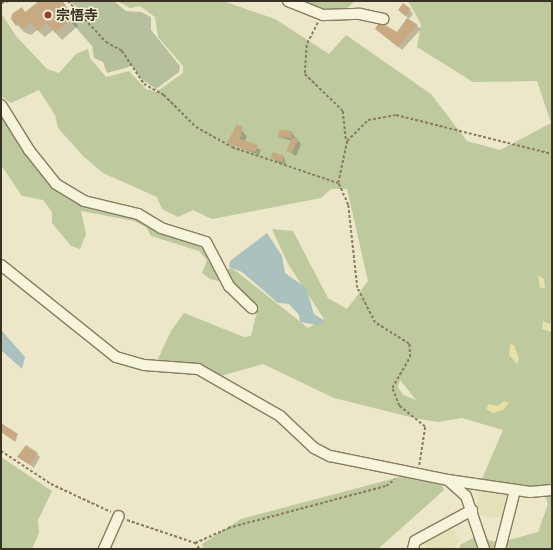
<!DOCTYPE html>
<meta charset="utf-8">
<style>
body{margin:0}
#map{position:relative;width:553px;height:550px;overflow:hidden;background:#ece7c9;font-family:"Roboto Serif","Noto Sans JP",serif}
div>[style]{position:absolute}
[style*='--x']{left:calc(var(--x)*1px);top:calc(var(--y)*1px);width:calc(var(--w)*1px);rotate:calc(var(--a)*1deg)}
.farmland>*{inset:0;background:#e2e1b7}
.green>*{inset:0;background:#beca9d}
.sand>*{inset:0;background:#e6e0a9}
.cemetery>*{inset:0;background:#b6c09c}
.water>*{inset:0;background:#aac1be}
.shadow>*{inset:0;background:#0003}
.building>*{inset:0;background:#c8aa82}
.path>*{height:1.5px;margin-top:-0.75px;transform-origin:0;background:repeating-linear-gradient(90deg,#887b5f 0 3px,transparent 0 5px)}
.roads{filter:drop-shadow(1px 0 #887b5f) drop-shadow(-1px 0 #887b5f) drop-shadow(0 1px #887b5f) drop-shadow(0 -1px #887b5f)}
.minor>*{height:10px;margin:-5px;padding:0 5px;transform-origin:5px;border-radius:5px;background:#f7f4dc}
.dots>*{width:11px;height:11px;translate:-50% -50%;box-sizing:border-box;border:2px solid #f4f1d9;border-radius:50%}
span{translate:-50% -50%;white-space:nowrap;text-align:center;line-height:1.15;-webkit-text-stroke:3px #f4f1d9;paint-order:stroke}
.poi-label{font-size:14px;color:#393121;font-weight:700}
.left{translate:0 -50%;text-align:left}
.frame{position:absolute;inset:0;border:2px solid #393121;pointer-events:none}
</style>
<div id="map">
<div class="farmland">
<i style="clip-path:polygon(480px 486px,511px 493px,504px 518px,476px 515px)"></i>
<i style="clip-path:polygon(451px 523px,460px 541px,453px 549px,428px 549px,421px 540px)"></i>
</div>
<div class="green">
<i style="clip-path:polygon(evenodd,117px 1px,223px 1px,275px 19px,329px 54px,346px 35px,431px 94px,467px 141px,500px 150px,551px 123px,537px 81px,473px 82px,417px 47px,421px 24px,408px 1px,552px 1px,552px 549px,460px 549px,460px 545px,477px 536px,498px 543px,538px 532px,548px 504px,544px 493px,482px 479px,503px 430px,462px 418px,438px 422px,414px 418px,334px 398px,263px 364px,221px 376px,199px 364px,157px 361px,171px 331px,184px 313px,244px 337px,251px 336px,257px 311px,229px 284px,210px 279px,202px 273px,207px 260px,199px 251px,151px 236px,146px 227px,134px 221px,81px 211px,86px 234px,80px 249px,71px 246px,52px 223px,52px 212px,43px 200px,22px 196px,1px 165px,1px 109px,68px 199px,137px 216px,195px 242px,225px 270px,232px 268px,308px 328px,324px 319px,288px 264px,272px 229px,293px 231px,328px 298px,347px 309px,368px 281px,347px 189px,331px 189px,321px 198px,212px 219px,193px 210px,178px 217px,162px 209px,157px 197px,103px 173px,83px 156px,58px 128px,55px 115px,39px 90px,11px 103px,1px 96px,1px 13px,16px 36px,47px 69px,59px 73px,76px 54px,88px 49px,90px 58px,106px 77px,129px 71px,146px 89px,156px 92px,183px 73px,183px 66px,158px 37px,155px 17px,140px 6px,130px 8px,117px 1px,400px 380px,416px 400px,403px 395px,398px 387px,400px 380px)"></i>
<i style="clip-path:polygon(292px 1px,355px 1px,344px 11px,324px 12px)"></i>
<i style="clip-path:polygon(1px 457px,52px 491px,38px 520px,39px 533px,32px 549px,1px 549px)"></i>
<i style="clip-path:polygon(403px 476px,441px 481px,444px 490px,378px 549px,204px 549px,202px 544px,241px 519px)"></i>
</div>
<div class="sand">
<i style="clip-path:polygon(538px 275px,544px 279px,545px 288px,540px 288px)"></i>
<i style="clip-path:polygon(543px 321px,549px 324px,552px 321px,552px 332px,542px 329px)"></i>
<i style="clip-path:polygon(510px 344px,514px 345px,519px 359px,517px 364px,509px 355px)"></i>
<i style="clip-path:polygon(504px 401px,509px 403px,503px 410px,493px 413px,486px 409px,489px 404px,498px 406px)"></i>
</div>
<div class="cemetery">
<i style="clip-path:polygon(70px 1px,114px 1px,126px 11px,141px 12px,151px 17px,151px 30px,180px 66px,179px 72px,156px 89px,141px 79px,132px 66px,107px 73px,103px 62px,94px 58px,92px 46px,72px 23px,82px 12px)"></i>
</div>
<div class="water">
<i style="clip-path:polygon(267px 233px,282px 256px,285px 273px,306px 288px,314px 314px,325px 321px,317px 325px,300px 322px,299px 315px,289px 304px,278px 303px,242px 272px,229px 267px,230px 261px)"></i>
<i style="clip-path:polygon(1px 330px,25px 357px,22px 369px,1px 350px)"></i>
</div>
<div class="shadow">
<i style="clip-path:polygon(41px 1px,63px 1px,78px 26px,62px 40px,53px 30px,45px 37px,37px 30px,31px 35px,24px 32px,17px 25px,25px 13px)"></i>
<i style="clip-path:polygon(410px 10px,413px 14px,408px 20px,421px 29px,402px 50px,380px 32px,397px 34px,408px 18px,402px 13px)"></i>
<i style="clip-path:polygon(241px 129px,247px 137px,244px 142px,261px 150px,259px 155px,229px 143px)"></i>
<i style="clip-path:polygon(291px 132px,301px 144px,296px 156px,287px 150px,292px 141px,279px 137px)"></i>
<i style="clip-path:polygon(273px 153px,284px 157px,286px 165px,275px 161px)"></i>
<i style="clip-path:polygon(1px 429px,17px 436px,16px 442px,2px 432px)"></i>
<i style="clip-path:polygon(37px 454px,40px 457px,34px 468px,19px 457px)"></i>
</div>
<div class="building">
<i style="clip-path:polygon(39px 1px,63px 1px,72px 19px,55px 33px,47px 23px,37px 31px,31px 23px,23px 29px,19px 24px,16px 26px,11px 19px,12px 14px,22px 7px,25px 12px)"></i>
<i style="clip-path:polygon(403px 3px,411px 9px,405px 16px,398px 10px)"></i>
<i style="clip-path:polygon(407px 18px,418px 25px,398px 47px,375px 29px,378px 24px,385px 25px,397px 32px)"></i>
<i style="clip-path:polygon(237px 124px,243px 127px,240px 139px,258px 145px,255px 152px,227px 143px)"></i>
<i style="clip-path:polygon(279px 130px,292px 131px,291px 138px,278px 137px)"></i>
<i style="clip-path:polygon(292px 137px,298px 140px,292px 153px,286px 151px)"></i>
<i style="clip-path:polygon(273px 152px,284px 156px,282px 162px,270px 158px)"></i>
<i style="clip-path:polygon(1px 423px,18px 434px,14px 441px,1px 432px)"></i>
<i style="clip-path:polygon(26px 445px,38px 453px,30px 465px,17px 457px)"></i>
</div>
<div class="path">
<i style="--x:68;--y:1;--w:56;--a:47.2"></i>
<i style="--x:106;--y:42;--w:18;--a:29"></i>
<i style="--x:122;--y:51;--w:40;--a:56"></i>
<i style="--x:144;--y:84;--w:23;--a:29"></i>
<i style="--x:164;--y:95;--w:45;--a:45"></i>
<i style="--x:196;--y:127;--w:41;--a:29.1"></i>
<i style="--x:232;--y:147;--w:112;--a:18.8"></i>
<i style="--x:1;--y:3;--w:8;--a:-14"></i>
<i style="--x:318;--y:23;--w:25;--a:117"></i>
<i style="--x:307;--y:45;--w:29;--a:94"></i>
<i style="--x:305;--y:74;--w:53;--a:44.2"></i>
<i style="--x:343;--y:111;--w:29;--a:84"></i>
<i style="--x:1;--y:451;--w:60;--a:33.4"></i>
<i style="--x:51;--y:484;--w:66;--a:25"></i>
<i style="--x:419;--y:465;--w:38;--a:-81"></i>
<i style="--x:425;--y:427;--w:33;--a:-141"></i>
<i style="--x:399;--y:406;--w:19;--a:-111"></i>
<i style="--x:392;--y:388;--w:36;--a:-60"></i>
<i style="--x:410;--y:357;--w:13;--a:-94"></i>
<i style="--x:409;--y:344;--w:40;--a:-148"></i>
<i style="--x:375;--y:323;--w:39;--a:-117"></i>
<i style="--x:357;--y:288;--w:83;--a:-96.2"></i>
<i style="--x:348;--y:205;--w:24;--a:-114"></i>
<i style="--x:338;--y:183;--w:43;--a:-77.9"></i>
<i style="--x:347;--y:141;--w:30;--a:-45"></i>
<i style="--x:368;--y:120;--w:28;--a:-10"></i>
<i style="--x:396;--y:115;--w:161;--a:14"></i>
<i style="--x:127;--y:520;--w:72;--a:18.7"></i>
<i style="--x:199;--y:549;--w:7;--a:-124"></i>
<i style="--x:195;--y:543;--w:36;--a:-24"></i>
<i style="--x:228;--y:528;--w:163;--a:-14.9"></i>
<i style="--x:386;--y:486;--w:11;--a:-38"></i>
</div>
<div class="roads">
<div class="minor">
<i style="--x:288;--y:1;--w:38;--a:22"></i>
<i style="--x:323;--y:15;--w:37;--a:-2"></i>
<i style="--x:360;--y:14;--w:24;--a:12"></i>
<i style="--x:1;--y:105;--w:53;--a:58.1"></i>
<i style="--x:29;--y:150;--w:43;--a:51.5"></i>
<i style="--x:56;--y:184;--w:33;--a:31"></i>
<i style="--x:84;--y:201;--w:56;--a:13.5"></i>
<i style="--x:138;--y:214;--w:27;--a:31"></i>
<i style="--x:161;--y:228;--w:47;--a:17.3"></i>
<i style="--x:206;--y:242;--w:50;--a:62.4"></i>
<i style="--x:229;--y:286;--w:32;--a:44"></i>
<i style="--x:1;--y:265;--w:147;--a:38.7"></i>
<i style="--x:116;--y:357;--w:29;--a:16"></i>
<i style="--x:144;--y:365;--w:54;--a:4.2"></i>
<i style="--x:198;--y:369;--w:95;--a:29.8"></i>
<i style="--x:280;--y:416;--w:47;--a:43.3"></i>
<i style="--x:314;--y:448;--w:18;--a:27"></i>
<i style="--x:330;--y:456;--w:120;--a:11.5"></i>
<i style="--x:448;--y:480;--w:83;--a:8.3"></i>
<i style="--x:530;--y:492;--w:22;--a:-5"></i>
<i style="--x:448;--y:480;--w:24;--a:42"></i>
<i style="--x:466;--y:496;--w:56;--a:71.2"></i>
<i style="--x:104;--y:549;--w:36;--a:-66"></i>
<i style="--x:413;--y:549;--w:8;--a:-76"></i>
<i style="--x:415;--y:541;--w:65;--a:-28.5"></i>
<i style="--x:500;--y:549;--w:61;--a:-75.7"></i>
</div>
</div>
<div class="dots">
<i style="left:48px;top:15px;background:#934132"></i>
</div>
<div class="poi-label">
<span class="left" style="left:56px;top:15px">宗悟寺</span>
</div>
<div class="frame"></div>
</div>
